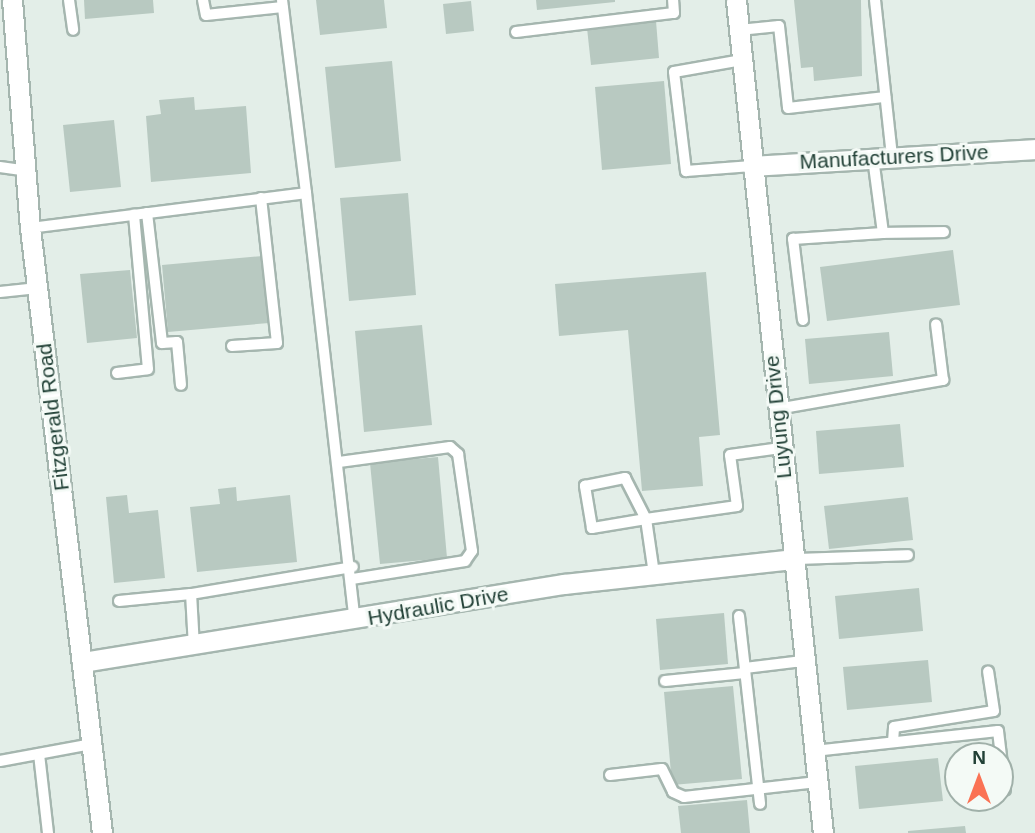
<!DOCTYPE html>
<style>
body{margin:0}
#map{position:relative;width:1035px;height:833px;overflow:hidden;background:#e3eee8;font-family:Helvetica,sans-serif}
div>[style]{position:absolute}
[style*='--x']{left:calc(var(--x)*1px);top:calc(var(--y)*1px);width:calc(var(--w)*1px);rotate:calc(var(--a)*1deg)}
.building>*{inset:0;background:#b8c9c1}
.roads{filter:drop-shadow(2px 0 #a5b6af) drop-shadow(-2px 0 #a5b6af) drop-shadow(0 2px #a5b6af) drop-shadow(0 -2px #a5b6af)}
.lane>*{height:10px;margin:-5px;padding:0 5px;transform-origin:5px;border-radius:5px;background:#fff}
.street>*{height:19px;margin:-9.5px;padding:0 9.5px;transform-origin:9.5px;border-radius:9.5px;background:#fff}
span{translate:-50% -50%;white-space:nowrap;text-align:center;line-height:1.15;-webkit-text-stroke:6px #f4faf6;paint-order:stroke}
.street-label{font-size:21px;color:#214036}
.north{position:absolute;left:944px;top:742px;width:70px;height:70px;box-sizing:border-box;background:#f4faf6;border:2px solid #a0b0a9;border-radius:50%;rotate:0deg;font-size:19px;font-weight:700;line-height:28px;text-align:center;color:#214036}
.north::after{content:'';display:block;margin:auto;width:24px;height:32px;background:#fa7254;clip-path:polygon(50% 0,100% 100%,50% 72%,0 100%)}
</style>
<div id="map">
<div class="building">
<i style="clip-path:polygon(84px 0,153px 0,154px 13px,85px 19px)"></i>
<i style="clip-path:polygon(316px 0,384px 0,387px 28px,320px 35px)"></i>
<i style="clip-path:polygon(536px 0,615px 0,615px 2px,537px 10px)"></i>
<i style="clip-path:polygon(794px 0,861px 0,862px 76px,814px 81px,813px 67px,801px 68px)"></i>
<i style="clip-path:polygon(471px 1px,474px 31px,446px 34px,443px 4px)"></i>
<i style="clip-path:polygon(656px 21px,659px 58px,591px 65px,587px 28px)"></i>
<i style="clip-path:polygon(392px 61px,401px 161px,335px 168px,325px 67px)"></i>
<i style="clip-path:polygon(664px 81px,671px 164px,602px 170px,595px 87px)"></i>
<i style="clip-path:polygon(194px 97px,195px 110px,246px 106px,251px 173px,151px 182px,146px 116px,161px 114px,159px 100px)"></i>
<i style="clip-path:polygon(114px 120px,121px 187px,70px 192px,63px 125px)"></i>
<i style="clip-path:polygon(408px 193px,416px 295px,349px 301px,340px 198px)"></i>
<i style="clip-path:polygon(953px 250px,960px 305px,827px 321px,820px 267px)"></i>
<i style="clip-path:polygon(263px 256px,269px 323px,168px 332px,162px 265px)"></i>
<i style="clip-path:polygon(130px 270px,137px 338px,87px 343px,80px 274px)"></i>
<i style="clip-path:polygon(706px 272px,720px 435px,699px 437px,703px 486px,642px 491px,628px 330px,559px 336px,555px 284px)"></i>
<i style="clip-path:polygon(422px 325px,432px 425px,364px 432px,355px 331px)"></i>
<i style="clip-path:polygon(889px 332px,893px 376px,809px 384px,805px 339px)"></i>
<i style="clip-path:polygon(900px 424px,904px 467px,819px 474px,816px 431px)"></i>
<i style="clip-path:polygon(438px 457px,447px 558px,380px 564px,370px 463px)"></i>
<i style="clip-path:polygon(236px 487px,237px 501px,290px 495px,297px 562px,197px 572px,190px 507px,220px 504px,218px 489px)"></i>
<i style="clip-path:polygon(127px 495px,129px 513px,158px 510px,165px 578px,114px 583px,106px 497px)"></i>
<i style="clip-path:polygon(908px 497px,913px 540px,829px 549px,824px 506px)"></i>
<i style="clip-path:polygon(919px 588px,923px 631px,839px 639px,835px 596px)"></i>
<i style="clip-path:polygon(724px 613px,728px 664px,660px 670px,656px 619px)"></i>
<i style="clip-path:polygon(928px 660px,932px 702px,847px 710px,843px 667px)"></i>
<i style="clip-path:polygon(733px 686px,742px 779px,672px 785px,664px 692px)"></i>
<i style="clip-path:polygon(938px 758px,943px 801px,859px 809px,855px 766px)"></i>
<i style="clip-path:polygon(747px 800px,750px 833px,681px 833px,678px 806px)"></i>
<i style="clip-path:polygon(965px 826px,966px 833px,908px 833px,908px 831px)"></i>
</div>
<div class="roads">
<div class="lane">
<i style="--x:69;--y:0;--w:30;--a:82"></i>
<i style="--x:203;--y:0;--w:15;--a:79"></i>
<i style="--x:206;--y:15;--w:77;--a:-5.9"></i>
<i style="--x:282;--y:0;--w:194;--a:82.9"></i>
<i style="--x:875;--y:0;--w:158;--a:83.8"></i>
<i style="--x:739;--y:30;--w:40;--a:-5.7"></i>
<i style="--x:779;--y:26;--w:82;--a:83.7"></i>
<i style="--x:788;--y:108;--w:98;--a:-6.5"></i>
<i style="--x:516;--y:32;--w:159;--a:-6.9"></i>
<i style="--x:674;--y:13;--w:13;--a:-94"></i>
<i style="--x:742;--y:60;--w:69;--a:170"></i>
<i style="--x:674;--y:72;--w:100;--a:83.1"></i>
<i style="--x:686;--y:171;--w:66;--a:-4.3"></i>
<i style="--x:0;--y:167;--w:27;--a:8"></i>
<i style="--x:147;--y:213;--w:131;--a:83.4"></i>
<i style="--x:162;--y:343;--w:15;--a:-4"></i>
<i style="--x:177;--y:342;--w:43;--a:84.7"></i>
<i style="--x:30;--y:228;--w:278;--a:-7.2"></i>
<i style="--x:306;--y:193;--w:430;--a:83.5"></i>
<i style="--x:883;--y:233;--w:61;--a:-0.9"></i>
<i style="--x:0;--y:292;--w:38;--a:-6"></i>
<i style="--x:803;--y:320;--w:82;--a:-97"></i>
<i style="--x:793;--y:239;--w:90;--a:-3.8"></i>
<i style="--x:883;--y:233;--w:76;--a:-97.6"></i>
<i style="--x:232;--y:346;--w:45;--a:-3.8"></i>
<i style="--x:277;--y:343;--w:146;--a:-96.3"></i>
<i style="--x:117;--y:373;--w:31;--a:-7"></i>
<i style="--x:148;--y:369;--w:155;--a:-95.2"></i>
<i style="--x:777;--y:409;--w:169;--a:-9.9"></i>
<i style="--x:943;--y:380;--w:56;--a:-97.1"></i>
<i style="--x:339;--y:462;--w:112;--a:-7.7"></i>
<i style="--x:450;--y:447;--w:11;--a:41"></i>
<i style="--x:458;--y:454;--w:98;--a:81.8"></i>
<i style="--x:472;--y:551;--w:12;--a:125"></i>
<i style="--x:465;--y:561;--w:113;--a:170.9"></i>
<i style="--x:795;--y:559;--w:113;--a:-2"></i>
<i style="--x:654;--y:574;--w:56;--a:-98.3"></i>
<i style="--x:646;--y:519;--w:55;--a:170.5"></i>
<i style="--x:592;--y:528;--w:43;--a:-99.5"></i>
<i style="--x:585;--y:486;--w:41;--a:-11.3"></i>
<i style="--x:625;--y:478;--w:46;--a:62.9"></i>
<i style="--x:646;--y:519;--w:92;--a:-8.1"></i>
<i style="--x:737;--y:506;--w:51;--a:-97.8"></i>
<i style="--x:730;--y:455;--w:51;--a:-7.8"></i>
<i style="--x:119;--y:601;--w:72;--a:-5.6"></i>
<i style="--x:739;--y:616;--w:189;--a:83.6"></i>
<i style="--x:194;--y:647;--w:53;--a:-93.2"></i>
<i style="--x:191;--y:594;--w:164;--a:-9.5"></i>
<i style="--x:745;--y:668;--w:58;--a:-6.9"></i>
<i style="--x:665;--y:681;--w:80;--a:-5.7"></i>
<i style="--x:893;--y:742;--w:15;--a:-86"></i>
<i style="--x:894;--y:727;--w:101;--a:-9.1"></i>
<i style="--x:994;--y:711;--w:40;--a:-98.5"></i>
<i style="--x:814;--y:751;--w:185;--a:-6.2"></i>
<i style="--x:998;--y:731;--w:59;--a:83.2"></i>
<i style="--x:39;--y:754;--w:80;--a:83.5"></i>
<i style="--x:0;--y:761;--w:94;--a:-10.5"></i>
<i style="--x:610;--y:775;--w:52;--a:-6.6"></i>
<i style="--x:662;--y:769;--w:25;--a:64"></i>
<i style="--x:673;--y:792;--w:12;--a:24"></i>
<i style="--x:684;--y:797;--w:134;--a:-6.4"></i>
</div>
<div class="street">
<i style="--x:12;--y:0;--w:229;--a:85.5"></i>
<i style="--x:30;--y:228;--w:609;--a:83.21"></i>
<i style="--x:736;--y:0;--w:838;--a:84.04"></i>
<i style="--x:752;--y:166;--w:284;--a:-3.4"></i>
<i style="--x:82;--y:662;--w:488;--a:-9.2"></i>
<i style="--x:564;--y:584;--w:232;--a:-6.2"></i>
</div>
</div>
<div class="street-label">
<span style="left:894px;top:157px;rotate:-3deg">Manufacturers Drive</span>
<span style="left:53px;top:417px;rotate:-97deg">Fitzgerald Road</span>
<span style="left:778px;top:417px;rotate:-96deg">Luyung Drive</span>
<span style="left:438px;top:606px;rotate:-10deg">Hydraulic Drive</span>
</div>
<div class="north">N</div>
</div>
